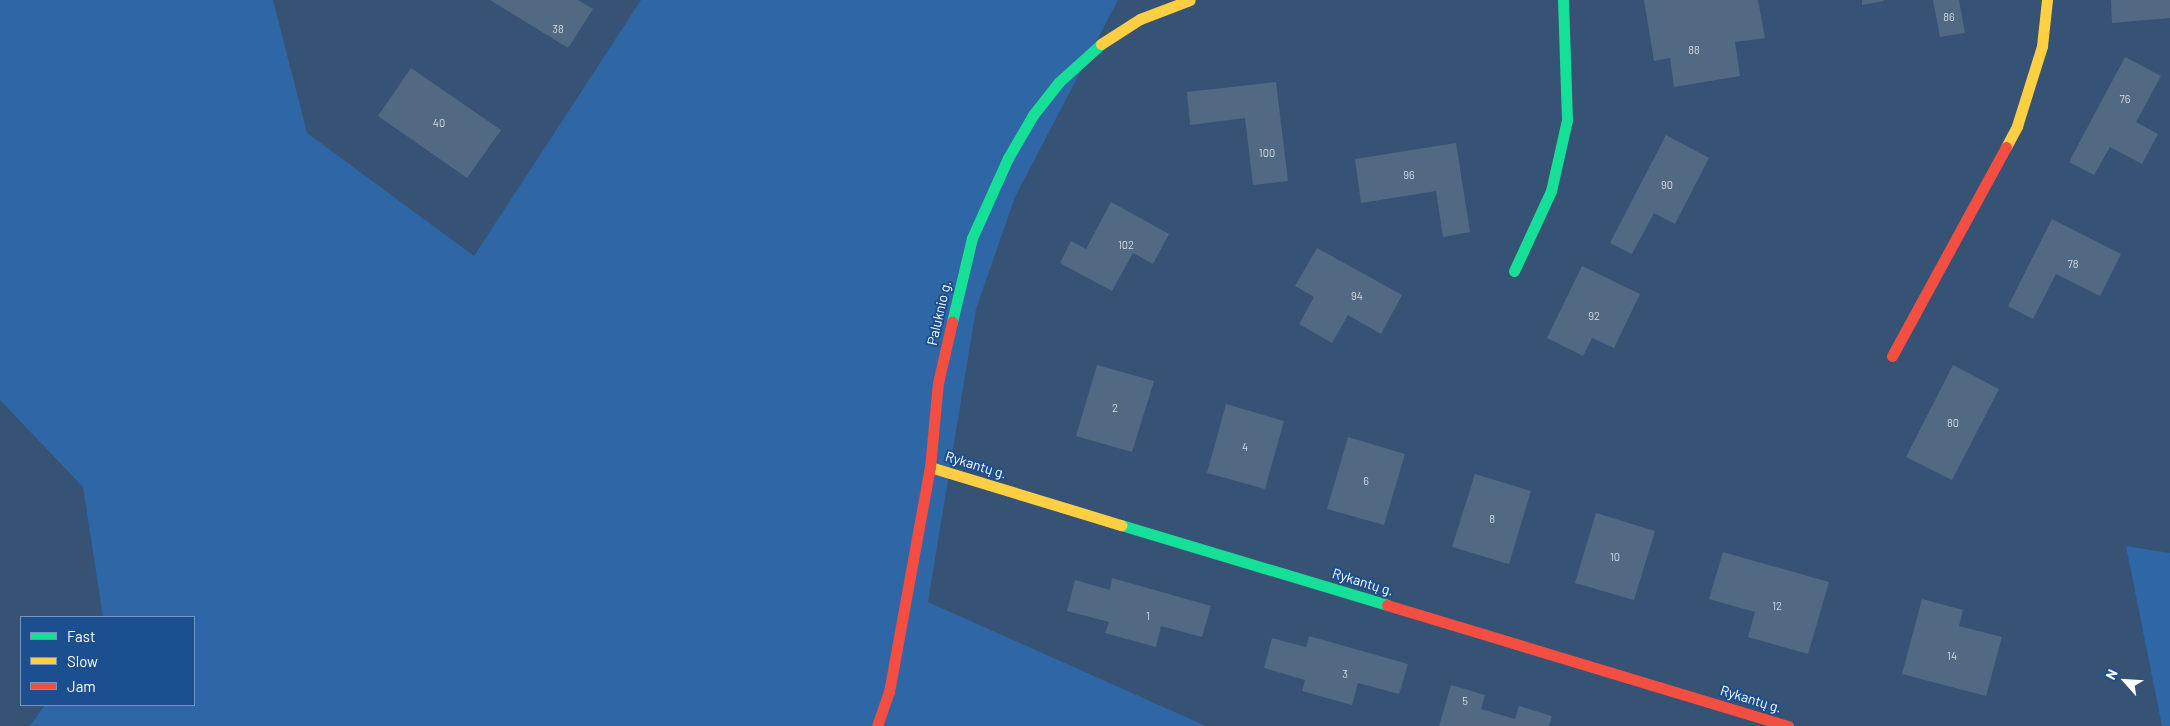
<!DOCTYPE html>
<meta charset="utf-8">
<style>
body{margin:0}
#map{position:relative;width:2170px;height:726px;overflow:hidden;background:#365274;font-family:Barlow,sans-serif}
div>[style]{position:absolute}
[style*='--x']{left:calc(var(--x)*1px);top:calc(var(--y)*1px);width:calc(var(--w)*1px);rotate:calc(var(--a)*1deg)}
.green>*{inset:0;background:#2f66a5}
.building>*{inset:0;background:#526984}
.fast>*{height:11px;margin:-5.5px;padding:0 5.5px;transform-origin:5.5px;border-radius:5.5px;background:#16e098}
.slow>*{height:11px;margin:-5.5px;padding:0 5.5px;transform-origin:5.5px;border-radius:5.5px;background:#ffcf43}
.jam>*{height:11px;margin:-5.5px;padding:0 5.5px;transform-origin:5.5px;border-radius:5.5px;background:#f24e42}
span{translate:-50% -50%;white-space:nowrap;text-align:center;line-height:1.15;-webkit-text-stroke:4px #1b4f8f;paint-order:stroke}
.number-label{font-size:11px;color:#d4dae0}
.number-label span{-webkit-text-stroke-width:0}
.street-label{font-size:14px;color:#fff}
.legend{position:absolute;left:20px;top:616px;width:175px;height:90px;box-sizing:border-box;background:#1b4f8f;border:1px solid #7695bc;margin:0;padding:6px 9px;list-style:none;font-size:15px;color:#fff}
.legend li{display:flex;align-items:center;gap:10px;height:25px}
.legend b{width:25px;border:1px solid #7695bc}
.north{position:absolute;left:2100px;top:656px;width:50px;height:50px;-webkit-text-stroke:4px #1b4f8f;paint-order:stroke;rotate:296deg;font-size:14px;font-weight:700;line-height:20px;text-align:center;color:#fff}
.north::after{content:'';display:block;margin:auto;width:18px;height:22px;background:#fff;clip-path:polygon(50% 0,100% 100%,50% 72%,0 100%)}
</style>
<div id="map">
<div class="green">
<i style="clip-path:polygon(0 0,273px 0,307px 133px,474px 256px,641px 0,1118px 0,1015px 197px,976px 309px,928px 602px,1206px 726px,30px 726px,45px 705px,194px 705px,194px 617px,103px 617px,83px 487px,0 400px)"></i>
<i style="clip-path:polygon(2126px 546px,2170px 553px,2170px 726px,2162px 726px)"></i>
</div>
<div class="building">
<i style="clip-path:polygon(490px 0,578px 0,593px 9px,568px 48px)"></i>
<i style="clip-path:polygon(1644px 0,1758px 0,1765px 38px,1735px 42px,1740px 76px,1674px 87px,1670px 58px,1654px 61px)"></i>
<i style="clip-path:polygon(1862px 0,1884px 0,1884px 1px,1862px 5px)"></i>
<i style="clip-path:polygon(1933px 0,1959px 0,1965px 33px,1940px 37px)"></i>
<i style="clip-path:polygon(2111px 0,2170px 0,2170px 18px,2112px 23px)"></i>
<i style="clip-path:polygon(2125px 57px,2161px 76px,2136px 122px,2158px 134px,2142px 164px,2110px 147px,2094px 175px,2069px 162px)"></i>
<i style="clip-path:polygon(411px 68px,501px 130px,467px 178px,378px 116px)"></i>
<i style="clip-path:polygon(1276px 82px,1288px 181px,1253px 185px,1245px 118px,1190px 125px,1187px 92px)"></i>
<i style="clip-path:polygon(1666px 135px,1709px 158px,1675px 224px,1654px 213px,1632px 254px,1610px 243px)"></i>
<i style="clip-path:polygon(1456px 143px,1470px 232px,1443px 237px,1436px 191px,1361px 203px,1355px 159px)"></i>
<i style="clip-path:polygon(1111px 202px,1169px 234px,1153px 264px,1133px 253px,1112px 291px,1060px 263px,1071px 241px,1086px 249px)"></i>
<i style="clip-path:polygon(2052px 219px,2121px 254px,2100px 296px,2056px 274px,2033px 319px,2008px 306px)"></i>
<i style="clip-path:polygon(1317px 248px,1402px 295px,1381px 334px,1348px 315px,1332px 343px,1299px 324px,1314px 297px,1295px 286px)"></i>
<i style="clip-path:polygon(1582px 266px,1640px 294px,1614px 348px,1592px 338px,1583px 356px,1547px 338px)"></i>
<i style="clip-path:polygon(1097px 365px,1154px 381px,1132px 452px,1076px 436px)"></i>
<i style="clip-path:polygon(1953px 365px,1999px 389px,1952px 480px,1906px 457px)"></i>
<i style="clip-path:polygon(1226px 404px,1284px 421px,1265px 489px,1207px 473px)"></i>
<i style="clip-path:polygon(1348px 437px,1405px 454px,1384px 525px,1327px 509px)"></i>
<i style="clip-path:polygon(1475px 474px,1531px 491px,1509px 564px,1452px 547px)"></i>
<i style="clip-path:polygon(1596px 513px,1655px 531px,1634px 600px,1575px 583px)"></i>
<i style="clip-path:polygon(1723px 552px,1829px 582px,1808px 654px,1748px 637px,1755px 612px,1709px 599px)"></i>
<i style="clip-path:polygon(1112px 578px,1211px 606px,1202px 637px,1161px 626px,1156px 647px,1105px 633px,1109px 622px,1067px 611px,1075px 580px,1110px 590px)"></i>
<i style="clip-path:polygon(1922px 599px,1963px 610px,1959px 626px,2002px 637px,1986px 696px,1902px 674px)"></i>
<i style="clip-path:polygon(1309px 636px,1408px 664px,1399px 694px,1358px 683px,1352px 705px,1302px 691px,1305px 680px,1264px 668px,1272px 638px,1306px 647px)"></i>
<i style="clip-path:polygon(1451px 685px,1485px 695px,1481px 709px,1515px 719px,1519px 706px,1552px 716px,1549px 726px,1439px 726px)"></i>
</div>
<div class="fast">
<i style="--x:1514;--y:271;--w:88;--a:-65.2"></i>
<i style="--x:1551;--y:191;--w:73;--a:-77.3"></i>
<i style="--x:1567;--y:120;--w:120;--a:-91.9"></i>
<i style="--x:952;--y:322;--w:86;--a:-76.6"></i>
<i style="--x:972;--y:238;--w:88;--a:-65.8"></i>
<i style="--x:1008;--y:158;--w:50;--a:-59.8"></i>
<i style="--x:1033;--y:115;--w:42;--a:-51.8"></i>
<i style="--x:1059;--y:82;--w:57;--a:-42.1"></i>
<i style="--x:1121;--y:525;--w:278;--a:16.7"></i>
</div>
<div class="slow">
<i style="--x:1101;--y:44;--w:46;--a:-32.7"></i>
<i style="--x:1140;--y:19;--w:53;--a:-20.8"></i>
<i style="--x:2006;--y:147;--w:24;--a:-62"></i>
<i style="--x:2017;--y:126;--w:84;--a:-72.6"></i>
<i style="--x:2042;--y:46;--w:46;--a:-83.8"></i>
<i style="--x:930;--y:467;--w:200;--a:16.9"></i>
</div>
<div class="jam">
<i style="--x:1892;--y:356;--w:238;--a:-61.4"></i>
<i style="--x:1387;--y:605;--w:419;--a:16.8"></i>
<i style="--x:877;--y:726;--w:36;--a:-71"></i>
<i style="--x:889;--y:692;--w:229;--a:-79.7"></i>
<i style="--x:930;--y:467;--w:84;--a:-84.6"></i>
<i style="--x:938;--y:383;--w:63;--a:-77.1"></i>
</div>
<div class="number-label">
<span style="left:1949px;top:17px">86</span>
<span style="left:558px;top:29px">38</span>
<span style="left:1694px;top:50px">88</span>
<span style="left:2125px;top:99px">76</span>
<span style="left:439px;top:123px">40</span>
<span style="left:1267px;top:153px">100</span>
<span style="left:1409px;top:175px">96</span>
<span style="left:1667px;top:185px">90</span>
<span style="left:1126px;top:245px">102</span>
<span style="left:2073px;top:264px">78</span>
<span style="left:1357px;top:296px">94</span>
<span style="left:1594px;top:316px">92</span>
<span style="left:1115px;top:408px">2</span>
<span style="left:1953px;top:423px">80</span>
<span style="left:1245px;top:447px">4</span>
<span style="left:1366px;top:481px">6</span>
<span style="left:1492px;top:519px">8</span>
<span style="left:1615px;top:557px">10</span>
<span style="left:1777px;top:606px">12</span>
<span style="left:1148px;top:616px">1</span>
<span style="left:1952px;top:656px">14</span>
<span style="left:1345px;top:674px">3</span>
<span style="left:1465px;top:701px">5</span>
</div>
<div class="street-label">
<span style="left:939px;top:313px;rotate:-77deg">Paluknio g.</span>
<span style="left:976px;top:465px;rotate:17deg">Rykantų g.</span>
<span style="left:1363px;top:582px;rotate:17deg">Rykantų g.</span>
<span style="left:1751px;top:699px;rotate:17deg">Rykantų g.</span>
</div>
<ul class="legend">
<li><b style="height:6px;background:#16e098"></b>Fast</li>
<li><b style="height:6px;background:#ffcf43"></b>Slow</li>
<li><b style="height:6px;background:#f24e42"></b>Jam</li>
</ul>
<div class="north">N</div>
</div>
